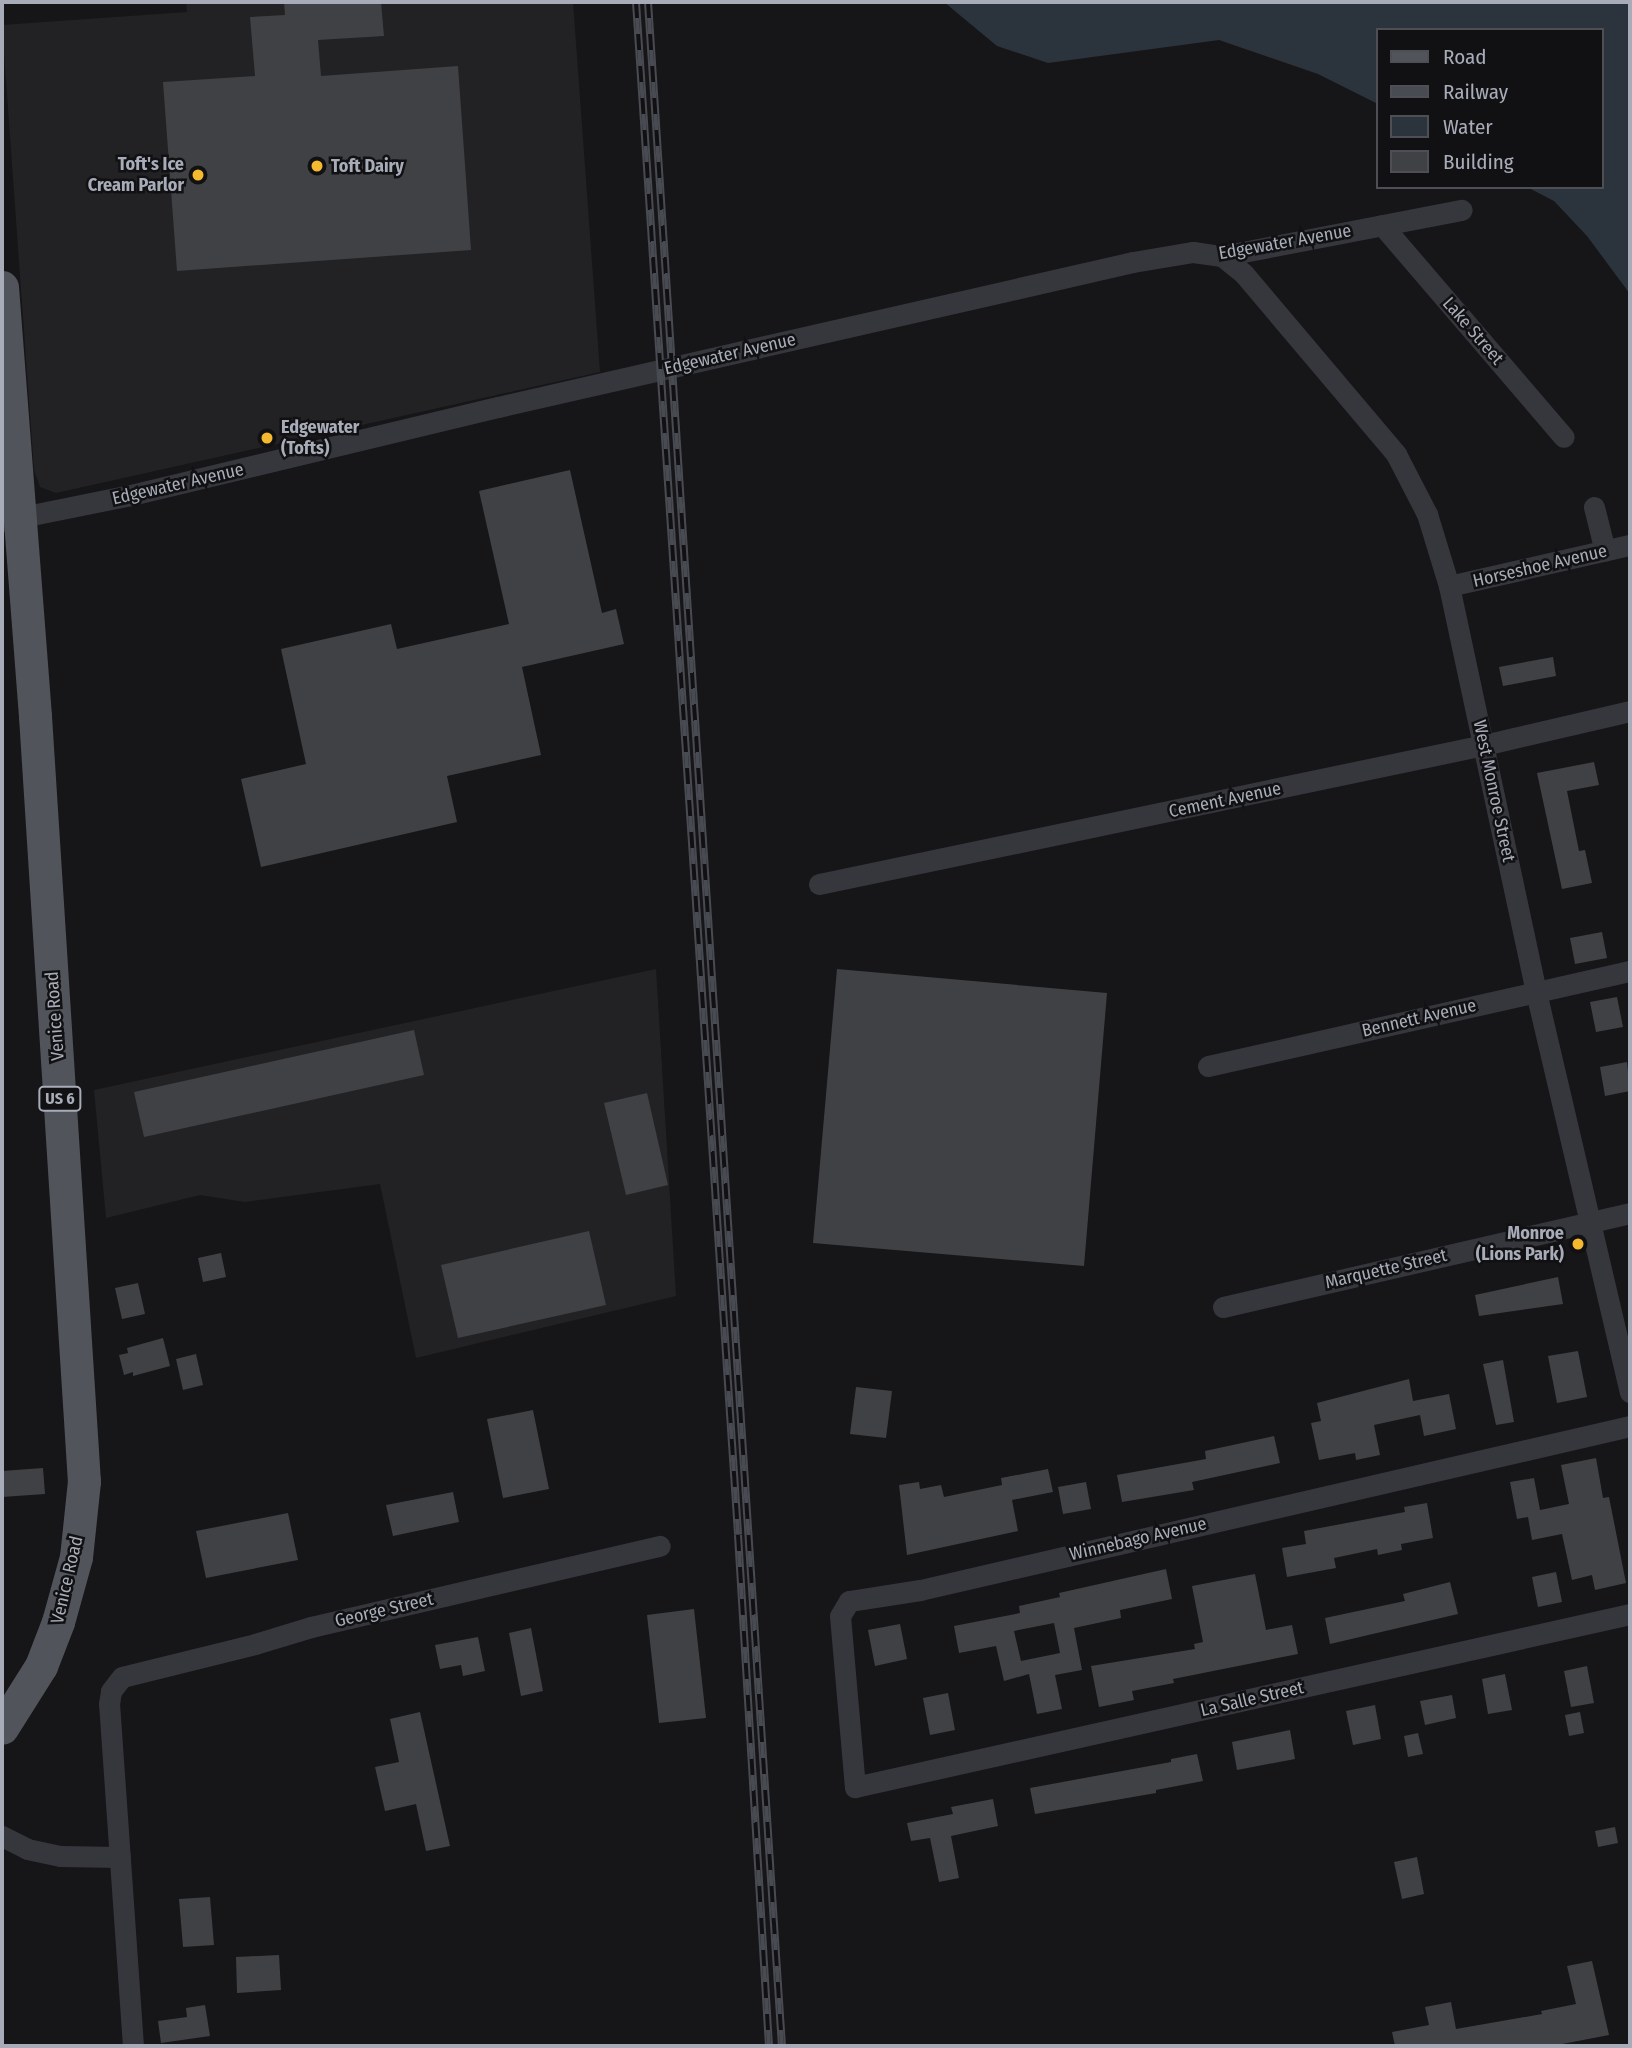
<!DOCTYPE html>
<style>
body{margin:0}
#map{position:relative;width:1632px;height:2048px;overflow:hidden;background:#161618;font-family:"Fira Sans Condensed",sans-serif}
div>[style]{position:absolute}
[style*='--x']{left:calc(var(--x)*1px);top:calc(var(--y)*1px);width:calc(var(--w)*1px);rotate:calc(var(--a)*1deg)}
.built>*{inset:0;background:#222225}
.water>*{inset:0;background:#2b343c}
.building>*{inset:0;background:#404145}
.street>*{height:21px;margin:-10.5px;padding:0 10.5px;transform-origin:10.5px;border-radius:10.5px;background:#36373d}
.primary>*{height:33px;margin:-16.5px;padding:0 16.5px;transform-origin:16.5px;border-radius:16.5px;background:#52545c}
.rail>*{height:8px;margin-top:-4px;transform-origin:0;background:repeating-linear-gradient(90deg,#111113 0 16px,#494b52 0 32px);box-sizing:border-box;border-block:2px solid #494b52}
.dots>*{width:19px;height:19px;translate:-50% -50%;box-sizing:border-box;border:4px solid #111113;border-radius:50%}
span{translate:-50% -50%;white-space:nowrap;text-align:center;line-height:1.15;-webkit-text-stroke:5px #111113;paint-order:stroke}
.shield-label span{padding:2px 5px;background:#111113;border:2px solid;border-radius:5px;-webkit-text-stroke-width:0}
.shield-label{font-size:16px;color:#a7acb8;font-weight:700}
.poi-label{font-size:18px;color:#a7acb8;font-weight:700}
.right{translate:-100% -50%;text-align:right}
.left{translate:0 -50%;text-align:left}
.street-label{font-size:18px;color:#a7acb8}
.frame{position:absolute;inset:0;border:4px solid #a7acb8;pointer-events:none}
.legend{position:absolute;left:1376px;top:28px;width:228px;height:161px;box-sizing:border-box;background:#111113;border:2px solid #4d4f55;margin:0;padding:9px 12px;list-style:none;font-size:21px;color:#a7acb8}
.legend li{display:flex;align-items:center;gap:14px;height:35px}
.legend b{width:35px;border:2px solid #4d4f55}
</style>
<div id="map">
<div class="built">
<i style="clip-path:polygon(186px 2px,573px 2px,600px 372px,56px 493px,40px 487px,34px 470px,2px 25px,187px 12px)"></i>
<i style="clip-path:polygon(656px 969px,676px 1296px,416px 1358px,380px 1184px,245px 1202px,200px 1195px,106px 1218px,94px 1090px)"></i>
</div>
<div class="water">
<i style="clip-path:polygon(944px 2px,1630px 2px,1630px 294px,1587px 236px,1554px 201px,1527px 187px,1602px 187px,1602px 30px,1378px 30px,1378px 104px,1318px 74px,1219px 40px,1048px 63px,997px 46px)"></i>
</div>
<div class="building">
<i style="clip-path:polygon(284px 2px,381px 2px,384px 36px,318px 40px,321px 76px,458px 66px,471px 250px,177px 271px,163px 82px,255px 76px,250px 17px,285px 15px)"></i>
<i style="clip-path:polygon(570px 470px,602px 613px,616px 609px,624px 644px,522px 667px,541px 755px,447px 776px,457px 822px,261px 867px,241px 779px,306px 764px,281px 649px,391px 624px,397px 649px,509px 624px,479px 491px)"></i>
<i style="clip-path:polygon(1553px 657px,1556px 676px,1503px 686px,1499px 667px)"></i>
<i style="clip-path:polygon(1594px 762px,1599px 785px,1567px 791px,1579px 851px,1585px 850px,1592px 883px,1562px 889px,1537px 773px)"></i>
<i style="clip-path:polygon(1602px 932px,1607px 958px,1575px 964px,1570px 938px)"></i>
<i style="clip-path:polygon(837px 969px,1107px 993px,1084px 1266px,813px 1243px)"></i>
<i style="clip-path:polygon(1617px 997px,1623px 1027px,1596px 1032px,1590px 1002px)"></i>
<i style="clip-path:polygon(414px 1030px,424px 1075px,144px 1137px,134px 1092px)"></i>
<i style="clip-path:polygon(1627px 1062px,1630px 1091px,1605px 1096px,1600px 1067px)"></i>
<i style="clip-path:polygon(647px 1093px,668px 1185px,626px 1195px,604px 1103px)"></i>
<i style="clip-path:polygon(589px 1231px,606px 1305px,458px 1338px,441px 1265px)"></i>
<i style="clip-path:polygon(221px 1253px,226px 1277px,203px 1282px,198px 1258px)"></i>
<i style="clip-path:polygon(1558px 1277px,1563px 1304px,1479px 1316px,1475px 1295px)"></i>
<i style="clip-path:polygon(138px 1283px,145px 1314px,122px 1319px,115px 1288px)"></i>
<i style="clip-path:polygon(163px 1338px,170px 1366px,133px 1376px,133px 1372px,124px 1375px,119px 1355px,128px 1353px,127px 1348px)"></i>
<i style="clip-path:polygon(1578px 1351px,1587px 1397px,1557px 1403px,1548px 1356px)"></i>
<i style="clip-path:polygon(196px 1354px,203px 1385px,183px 1390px,176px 1359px)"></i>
<i style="clip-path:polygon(1503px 1360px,1514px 1422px,1496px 1425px,1483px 1364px)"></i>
<i style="clip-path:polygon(1409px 1379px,1413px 1401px,1449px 1394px,1456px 1429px,1424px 1436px,1420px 1415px,1374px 1425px,1380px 1455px,1356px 1460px,1355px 1453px,1319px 1460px,1311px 1423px,1321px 1421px,1317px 1403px)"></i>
<i style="clip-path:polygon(856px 1387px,892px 1391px,886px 1438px,850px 1434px)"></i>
<i style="clip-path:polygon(533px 1410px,549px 1489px,503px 1498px,487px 1419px)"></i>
<i style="clip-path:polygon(1274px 1436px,1280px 1463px,1192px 1482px,1194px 1490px,1122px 1502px,1117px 1475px,1206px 1459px,1205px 1451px)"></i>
<i style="clip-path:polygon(1596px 1458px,1603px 1498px,1609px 1497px,1626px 1583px,1595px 1590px,1592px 1575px,1572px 1580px,1562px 1534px,1532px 1540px,1528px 1517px,1517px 1519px,1510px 1482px,1534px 1478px,1540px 1510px,1569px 1504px,1561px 1465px)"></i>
<i style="clip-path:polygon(43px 1468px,45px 1494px,2px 1497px,2px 1471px)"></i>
<i style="clip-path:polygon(1048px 1469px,1053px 1492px,1012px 1500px,1018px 1531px,907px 1555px,899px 1485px,919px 1482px,920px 1489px,941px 1485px,944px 1497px,1002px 1485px,1001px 1478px)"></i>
<i style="clip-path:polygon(1086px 1482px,1091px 1509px,1063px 1514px,1058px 1487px)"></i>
<i style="clip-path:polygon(453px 1492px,459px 1522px,393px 1536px,386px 1505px)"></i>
<i style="clip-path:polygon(1427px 1503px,1433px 1538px,1401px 1544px,1402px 1550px,1378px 1555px,1377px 1549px,1334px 1558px,1336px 1568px,1287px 1577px,1282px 1548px,1306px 1544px,1304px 1531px,1405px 1512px,1404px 1507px)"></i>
<i style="clip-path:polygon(288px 1513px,298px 1560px,206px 1578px,196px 1531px)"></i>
<i style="clip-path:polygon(evenodd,1166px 1569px,1172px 1599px,1120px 1610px,1121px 1618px,1074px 1628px,1082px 1670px,1055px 1675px,1062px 1709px,1037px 1714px,1029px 1674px,1004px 1681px,996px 1646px,959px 1653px,954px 1626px,1020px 1613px,1019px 1606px,1060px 1597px,1059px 1593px,1166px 1569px,1054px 1623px,1060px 1653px,1021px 1661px,1014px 1631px,1054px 1623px)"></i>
<i style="clip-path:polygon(1556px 1572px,1562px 1602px,1538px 1607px,1532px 1577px)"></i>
<i style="clip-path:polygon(1255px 1574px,1266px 1630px,1292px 1625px,1298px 1654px,1173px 1679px,1174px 1683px,1132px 1691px,1134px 1700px,1099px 1707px,1091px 1666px,1195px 1649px,1194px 1644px,1203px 1642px,1192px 1586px)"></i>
<i style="clip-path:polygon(1450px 1582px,1458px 1614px,1330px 1644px,1325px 1618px,1405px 1601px,1403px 1594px)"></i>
<i style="clip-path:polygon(694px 1609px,706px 1718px,659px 1723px,647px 1615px)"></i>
<i style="clip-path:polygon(900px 1624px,907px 1659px,875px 1666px,868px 1630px)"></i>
<i style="clip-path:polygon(531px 1628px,543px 1691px,521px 1696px,509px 1633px)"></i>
<i style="clip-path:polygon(478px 1637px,485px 1671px,463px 1676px,461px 1665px,440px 1669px,435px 1645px)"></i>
<i style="clip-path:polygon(1587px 1666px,1594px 1703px,1571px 1707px,1564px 1671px)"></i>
<i style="clip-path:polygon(1505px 1674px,1512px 1710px,1488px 1714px,1482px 1679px)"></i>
<i style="clip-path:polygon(948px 1693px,955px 1730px,930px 1735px,923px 1698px)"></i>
<i style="clip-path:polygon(1452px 1695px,1456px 1718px,1425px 1725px,1420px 1701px)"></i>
<i style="clip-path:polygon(1375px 1705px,1381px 1739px,1353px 1745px,1346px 1711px)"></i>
<i style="clip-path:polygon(420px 1712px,450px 1846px,426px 1851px,416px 1804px,385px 1811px,375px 1767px,399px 1762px,390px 1719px)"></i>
<i style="clip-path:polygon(1580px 1712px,1584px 1733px,1569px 1736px,1565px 1715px)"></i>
<i style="clip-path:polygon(1290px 1730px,1295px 1759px,1237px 1770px,1232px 1742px)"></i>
<i style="clip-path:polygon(1418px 1733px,1423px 1754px,1408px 1757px,1404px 1736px)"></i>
<i style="clip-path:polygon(1197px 1754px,1203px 1781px,1156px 1790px,1156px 1793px,1035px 1814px,1030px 1788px,1171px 1762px,1171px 1759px)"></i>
<i style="clip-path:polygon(993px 1799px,998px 1826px,951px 1836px,959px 1878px,939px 1882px,930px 1838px,911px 1841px,907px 1823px,953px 1814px,951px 1807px)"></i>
<i style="clip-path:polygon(1615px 1827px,1618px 1843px,1598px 1847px,1595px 1831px)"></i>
<i style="clip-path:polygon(1417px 1857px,1424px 1894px,1402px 1899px,1394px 1862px)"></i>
<i style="clip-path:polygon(210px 1897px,214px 1945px,183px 1947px,179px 1899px)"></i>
<i style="clip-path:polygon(279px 1955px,281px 1990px,237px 1993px,236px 1957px)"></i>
<i style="clip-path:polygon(1592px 1961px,1609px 2035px,1552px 2046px,1395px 2046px,1392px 2032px,1429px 2025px,1425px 2007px,1451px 2002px,1456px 2029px,1542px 2014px,1541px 2011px,1576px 2004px,1567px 1966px)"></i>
<i style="clip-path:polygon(205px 2005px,210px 2036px,161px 2043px,158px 2021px,187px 2017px,186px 2008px)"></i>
</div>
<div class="street">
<i style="--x:1382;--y:225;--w:279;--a:49.4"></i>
<i style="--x:1222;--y:256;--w:28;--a:39"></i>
<i style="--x:1244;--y:274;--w:236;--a:49.8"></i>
<i style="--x:1396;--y:454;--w:68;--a:62.7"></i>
<i style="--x:1427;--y:514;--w:75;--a:73"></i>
<i style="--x:1449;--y:586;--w:415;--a:77.9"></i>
<i style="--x:1536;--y:992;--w:411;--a:76.8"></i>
<i style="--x:1594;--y:507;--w:45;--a:76"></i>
<i style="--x:2;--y:521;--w:132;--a:-11.4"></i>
<i style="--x:131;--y:495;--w:377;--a:-13.5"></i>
<i style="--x:498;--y:407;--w:651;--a:-12.86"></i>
<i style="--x:1133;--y:262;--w:61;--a:-9.5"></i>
<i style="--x:1193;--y:252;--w:29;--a:8"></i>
<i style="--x:1222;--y:256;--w:244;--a:-10.9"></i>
<i style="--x:1449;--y:586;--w:186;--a:-12.8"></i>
<i style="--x:819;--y:884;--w:679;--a:-11.81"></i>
<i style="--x:1484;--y:745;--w:150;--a:-13.1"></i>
<i style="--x:1208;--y:1066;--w:433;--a:-12.7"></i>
<i style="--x:1223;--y:1307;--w:418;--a:-13"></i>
<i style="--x:1630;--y:1426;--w:729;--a:166.99"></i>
<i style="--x:920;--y:1590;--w:72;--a:171.2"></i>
<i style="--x:849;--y:1601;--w:17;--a:121"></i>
<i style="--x:840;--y:1616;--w:172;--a:85"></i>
<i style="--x:855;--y:1787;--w:794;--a:-12.58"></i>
<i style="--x:2;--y:1836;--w:28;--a:27"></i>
<i style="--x:27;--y:1849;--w:34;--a:12"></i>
<i style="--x:60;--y:1856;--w:60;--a:1"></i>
<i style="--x:133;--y:2046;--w:343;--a:-94"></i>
<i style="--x:109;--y:1704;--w:13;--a:-81"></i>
<i style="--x:111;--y:1691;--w:18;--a:-52"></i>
<i style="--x:122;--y:1677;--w:137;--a:-13.9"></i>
<i style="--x:255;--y:1644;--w:59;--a:-16.9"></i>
<i style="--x:311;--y:1627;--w:358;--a:-13.1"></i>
</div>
<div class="primary">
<i style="--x:2;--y:287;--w:430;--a:85.6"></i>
<i style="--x:35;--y:716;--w:767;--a:86.34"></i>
<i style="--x:84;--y:1481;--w:76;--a:96"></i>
<i style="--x:76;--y:1557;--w:67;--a:105.5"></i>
<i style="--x:58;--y:1622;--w:47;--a:111.1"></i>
<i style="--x:41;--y:1666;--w:73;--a:122.2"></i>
</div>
<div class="rail">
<i style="--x:636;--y:2;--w:1536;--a:86.19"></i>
<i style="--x:738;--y:1535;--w:512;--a:86.53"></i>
<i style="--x:648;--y:2;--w:2048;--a:86.25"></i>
</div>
<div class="dots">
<i style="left:317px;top:166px;background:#f5b930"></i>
<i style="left:198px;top:175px;background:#f5b930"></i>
<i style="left:267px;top:438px;background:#f5b930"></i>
<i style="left:1578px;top:1244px;background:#f5b930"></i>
</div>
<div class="shield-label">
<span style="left:60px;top:1099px">US 6</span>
</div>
<div class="poi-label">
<span class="right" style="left:184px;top:175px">Toft's Ice<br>Cream Parlor</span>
<span class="left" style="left:331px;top:166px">Toft Dairy</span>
<span class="left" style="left:281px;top:438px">Edgewater<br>(Tofts)</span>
<span class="right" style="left:1564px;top:1244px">Monroe<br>(Lions Park)</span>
</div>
<div class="street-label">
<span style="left:1285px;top:242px;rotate:-10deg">Edgewater Avenue</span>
<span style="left:1473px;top:331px;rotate:49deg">Lake Street</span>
<span style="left:730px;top:354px;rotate:-13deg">Edgewater Avenue</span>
<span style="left:178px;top:484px;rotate:-13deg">Edgewater Avenue</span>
<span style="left:1540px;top:566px;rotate:-13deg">Horseshoe Avenue</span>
<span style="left:1494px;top:791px;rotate:78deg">West Monroe Street</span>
<span style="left:1225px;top:800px;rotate:-12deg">Cement Avenue</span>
<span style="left:55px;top:1016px;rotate:-94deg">Venice Road</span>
<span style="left:1419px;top:1018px;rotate:-13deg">Bennett Avenue</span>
<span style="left:1386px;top:1269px;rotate:-13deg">Marquette Street</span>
<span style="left:1138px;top:1539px;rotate:-13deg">Winnebago Avenue</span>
<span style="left:67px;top:1580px;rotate:-77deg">Venice Road</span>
<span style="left:384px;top:1610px;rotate:-13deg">George Street</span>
<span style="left:1252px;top:1699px;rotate:-13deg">La Salle Street</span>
</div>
<div class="frame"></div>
<ul class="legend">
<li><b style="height:9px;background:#52545c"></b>Road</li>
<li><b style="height:9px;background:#494b52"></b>Railway</li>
<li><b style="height:19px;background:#2b343c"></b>Water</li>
<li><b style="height:19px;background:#404145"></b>Building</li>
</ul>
</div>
